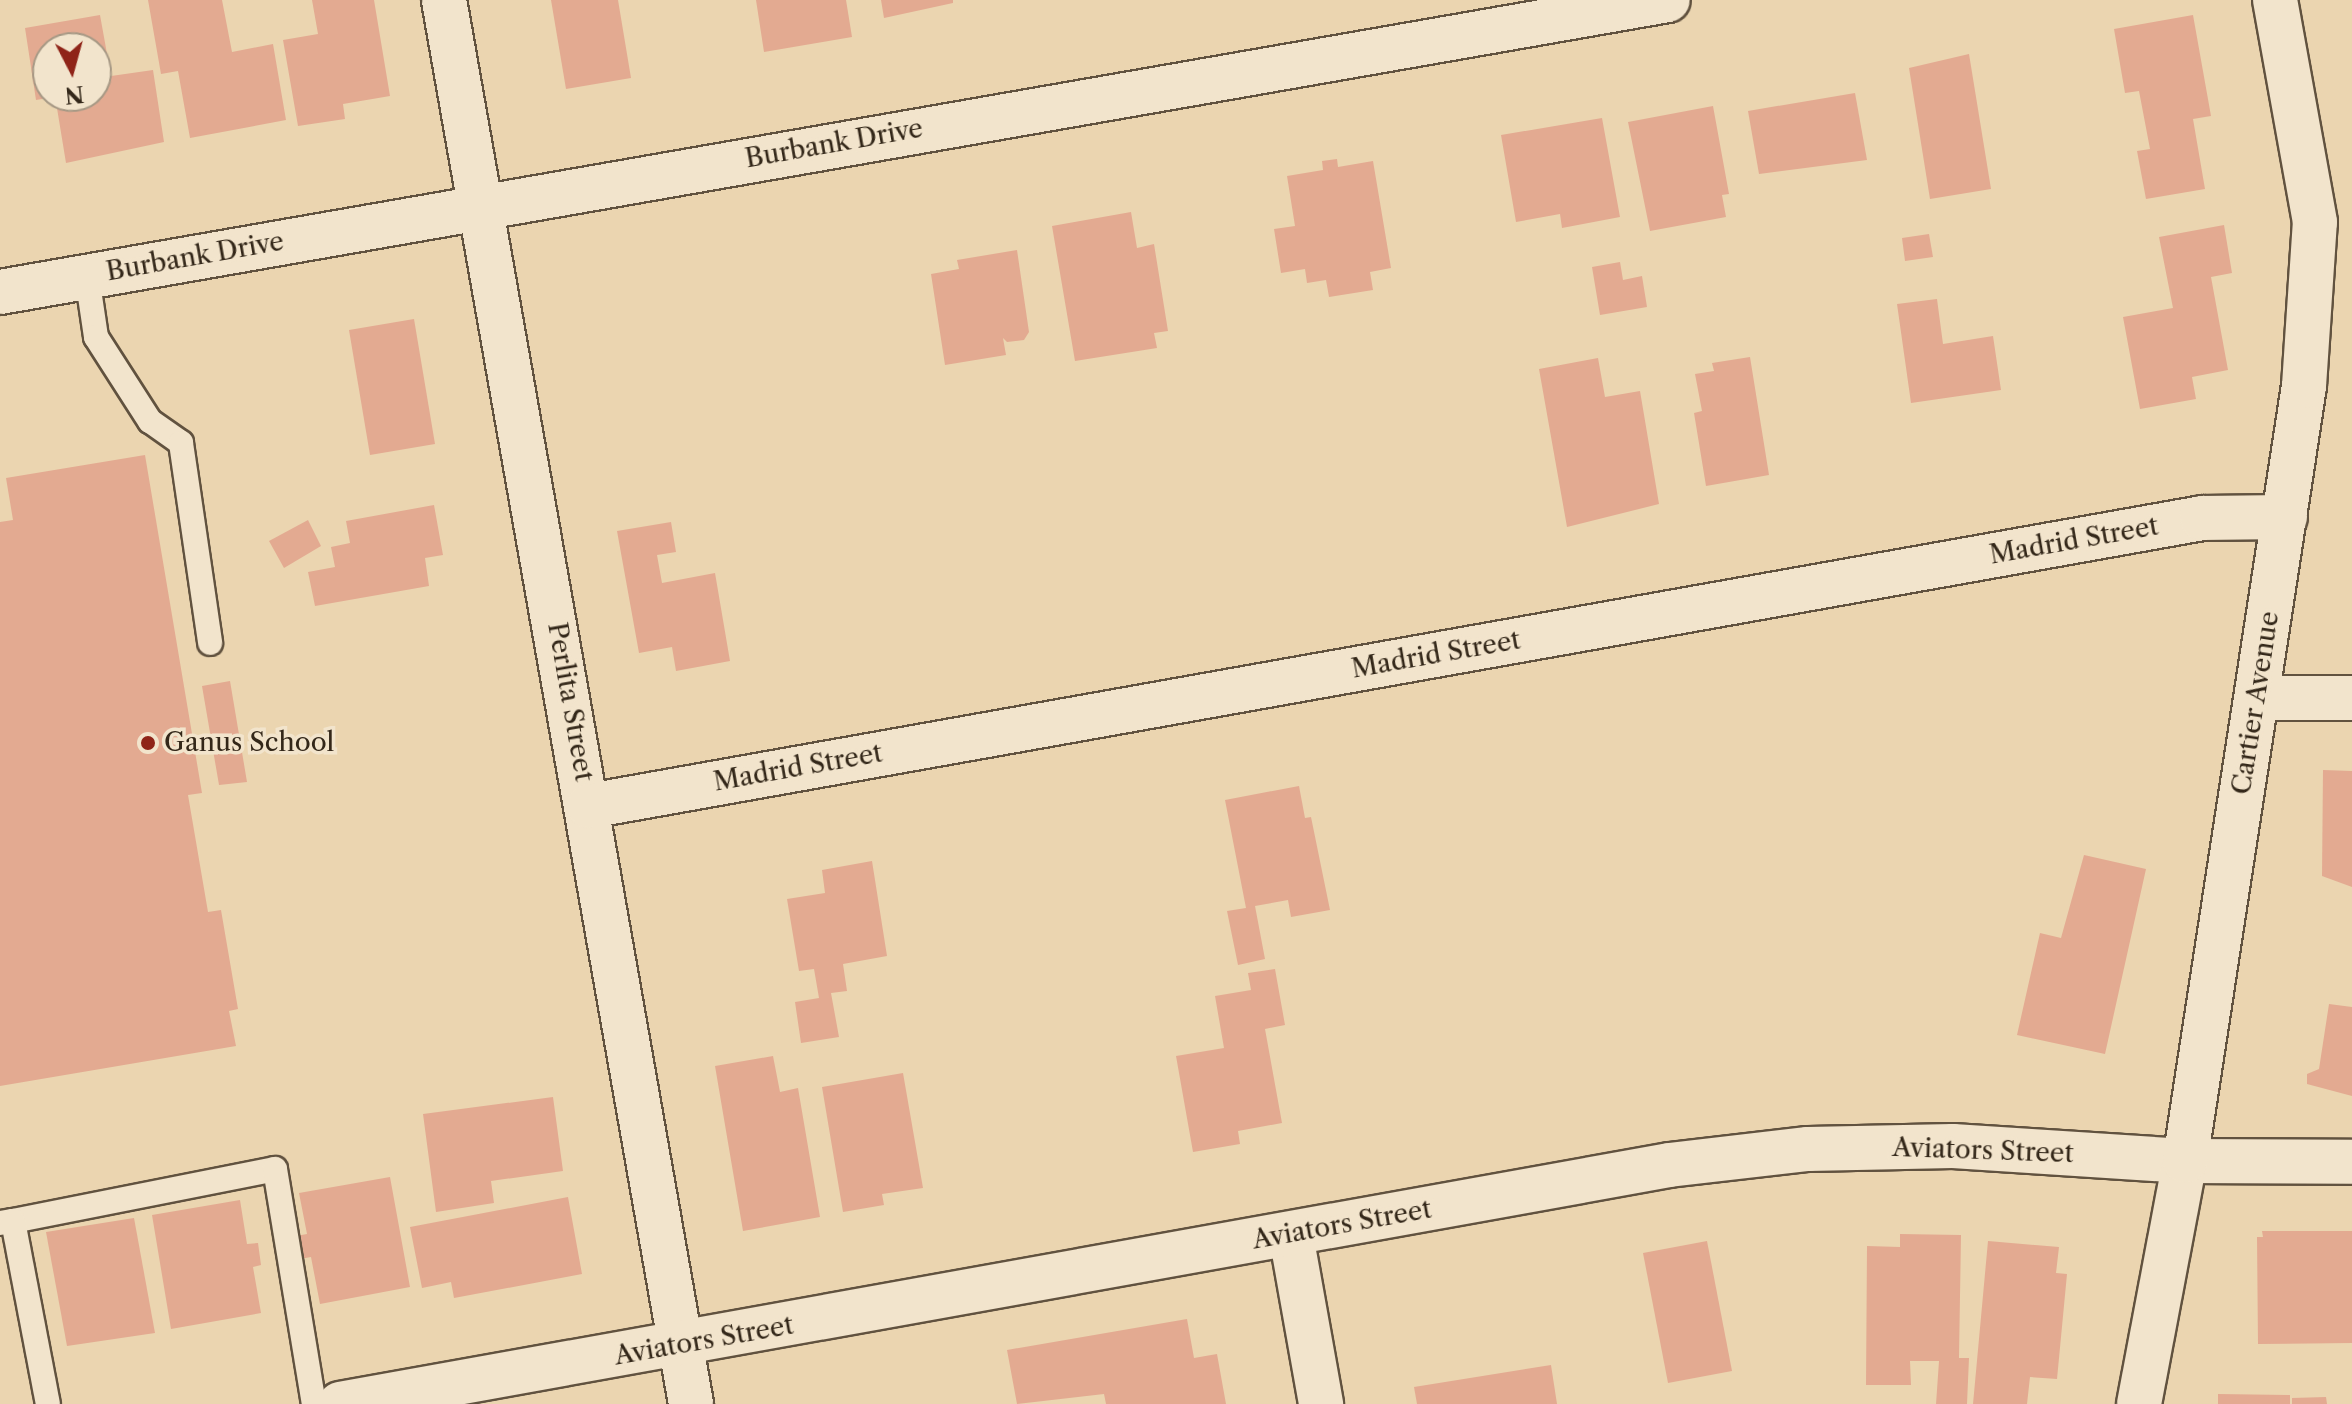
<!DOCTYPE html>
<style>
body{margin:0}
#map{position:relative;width:2352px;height:1404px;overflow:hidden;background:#ebd5b0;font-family:"Libre Caslon Text",serif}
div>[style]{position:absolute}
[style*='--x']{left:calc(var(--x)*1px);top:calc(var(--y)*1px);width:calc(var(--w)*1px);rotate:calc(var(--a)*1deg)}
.building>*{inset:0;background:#e3aa91}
.roads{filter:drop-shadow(2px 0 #61523f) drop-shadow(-2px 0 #61523f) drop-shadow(0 2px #61523f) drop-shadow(0 -2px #61523f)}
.service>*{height:24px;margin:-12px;padding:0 12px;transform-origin:12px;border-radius:12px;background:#f2e4cc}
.minor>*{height:44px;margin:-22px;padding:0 22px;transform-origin:22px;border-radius:22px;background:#f2e4cc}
.dots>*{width:22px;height:22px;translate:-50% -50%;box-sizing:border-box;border:4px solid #f2e4cc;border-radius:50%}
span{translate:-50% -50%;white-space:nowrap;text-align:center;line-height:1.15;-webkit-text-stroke:7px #f2e4cc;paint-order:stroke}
.street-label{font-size:26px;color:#332719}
.poi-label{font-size:26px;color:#332719}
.left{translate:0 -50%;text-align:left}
.north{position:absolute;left:32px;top:32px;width:80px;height:80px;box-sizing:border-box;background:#f2e4cc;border:2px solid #a69884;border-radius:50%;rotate:174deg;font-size:22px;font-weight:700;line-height:32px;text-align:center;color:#332719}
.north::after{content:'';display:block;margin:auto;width:28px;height:36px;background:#8f2418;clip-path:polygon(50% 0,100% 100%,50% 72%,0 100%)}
</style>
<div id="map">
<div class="building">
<i style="clip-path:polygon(148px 0,222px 0,232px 52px,273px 44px,286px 120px,190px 138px,178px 71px,161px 74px)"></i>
<i style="clip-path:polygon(312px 0,374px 0,390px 96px,343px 104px,345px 119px,298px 126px,283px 40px,318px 34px)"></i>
<i style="clip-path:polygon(551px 0,618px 0,631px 78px,566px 89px)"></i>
<i style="clip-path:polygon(756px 0,846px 0,852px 37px,764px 52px)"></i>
<i style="clip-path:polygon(881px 0,953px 0,953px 3px,884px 18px)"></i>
<i style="clip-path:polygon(100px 15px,111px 76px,153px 70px,164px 142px,66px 163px,55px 96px,96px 96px,96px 48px,48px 48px,48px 98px,36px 100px,25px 28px)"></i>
<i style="clip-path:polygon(2193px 15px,2211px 116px,2193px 119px,2205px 189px,2146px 199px,2137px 151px,2150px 149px,2139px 91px,2125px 93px,2114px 29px)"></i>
<i style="clip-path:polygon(1969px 54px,1991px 189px,1930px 199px,1909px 68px)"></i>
<i style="clip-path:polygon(1855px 93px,1867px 160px,1759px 174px,1748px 111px)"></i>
<i style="clip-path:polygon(1713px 106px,1729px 194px,1722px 195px,1726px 217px,1650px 231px,1628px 122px)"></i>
<i style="clip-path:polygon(1602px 118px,1620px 217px,1562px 228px,1560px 214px,1516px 222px,1501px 135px)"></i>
<i style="clip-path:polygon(1337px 159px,1338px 167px,1373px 161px,1391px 268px,1370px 272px,1373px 290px,1329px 297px,1326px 280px,1307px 283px,1305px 269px,1281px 273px,1274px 229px,1295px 226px,1287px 176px,1323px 170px,1322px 161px)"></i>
<i style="clip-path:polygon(1131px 212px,1137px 248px,1154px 244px,1168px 331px,1154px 333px,1157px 348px,1075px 361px,1052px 226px)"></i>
<i style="clip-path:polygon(2224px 225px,2232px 273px,2211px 277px,2228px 370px,2192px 377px,2196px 399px,2140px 409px,2123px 317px,2173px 308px,2159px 237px)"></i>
<i style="clip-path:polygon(1929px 234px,1933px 257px,1905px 261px,1902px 238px)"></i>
<i style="clip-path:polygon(1017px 250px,1029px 332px,1024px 340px,1007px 342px,1003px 338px,1006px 355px,945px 365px,931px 274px,959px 269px,957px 260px)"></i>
<i style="clip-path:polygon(1620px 262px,1623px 280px,1642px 276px,1647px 307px,1600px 315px,1592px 267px)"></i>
<i style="clip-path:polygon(1937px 299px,1943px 344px,1993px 336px,2001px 390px,1911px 403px,1897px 304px)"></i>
<i style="clip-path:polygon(414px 319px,435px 444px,370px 455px,349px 330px)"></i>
<i style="clip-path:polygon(1750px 357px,1769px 475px,1706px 486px,1694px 413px,1702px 411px,1695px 374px,1714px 371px,1712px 363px)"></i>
<i style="clip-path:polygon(1598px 358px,1605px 397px,1640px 391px,1659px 504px,1567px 527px,1539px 369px)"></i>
<i style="clip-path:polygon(145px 455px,202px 793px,188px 795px,208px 912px,221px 910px,238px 1009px,229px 1011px,236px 1046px,0 1086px,0 522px,13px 520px,6px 478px)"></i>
<i style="clip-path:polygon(434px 505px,443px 555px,425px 558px,429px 586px,315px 606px,308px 572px,335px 567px,331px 547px,350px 543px,346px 521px)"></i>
<i style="clip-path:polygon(308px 520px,321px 546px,284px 568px,269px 541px)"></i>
<i style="clip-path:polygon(671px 522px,676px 552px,657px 555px,662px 583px,715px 573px,730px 661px,676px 671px,672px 647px,639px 653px,617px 531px)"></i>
<i style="clip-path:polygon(230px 681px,247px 782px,219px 785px,202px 686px)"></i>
<i style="clip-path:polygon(2323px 770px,2352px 771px,2352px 887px,2322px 876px)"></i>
<i style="clip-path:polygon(1299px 786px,1305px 818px,1311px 817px,1330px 910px,1291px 917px,1288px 900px,1255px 906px,1265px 959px,1238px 965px,1227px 911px,1246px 908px,1225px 800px)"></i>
<i style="clip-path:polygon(2084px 855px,2146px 869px,2105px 1054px,2017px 1035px,2040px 933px,2061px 938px)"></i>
<i style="clip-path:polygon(872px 861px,887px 956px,843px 964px,847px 991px,831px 993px,839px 1037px,801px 1043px,795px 1002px,819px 998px,814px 969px,799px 971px,787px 899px,825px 893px,822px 870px)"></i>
<i style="clip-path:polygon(1275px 969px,1285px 1025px,1265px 1029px,1282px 1123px,1238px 1131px,1240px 1144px,1193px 1152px,1176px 1056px,1224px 1048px,1215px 996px,1251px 990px,1248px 973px)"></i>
<i style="clip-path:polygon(2329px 1004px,2352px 1007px,2352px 1096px,2307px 1084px,2307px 1074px,2319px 1069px)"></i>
<i style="clip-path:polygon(773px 1056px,780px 1092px,798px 1088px,820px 1217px,743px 1231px,715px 1066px)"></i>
<i style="clip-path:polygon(903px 1073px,923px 1188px,882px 1194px,884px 1205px,843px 1212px,822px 1087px)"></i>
<i style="clip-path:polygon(553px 1097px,563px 1171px,491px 1181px,494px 1203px,436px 1212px,423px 1114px)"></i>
<i style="clip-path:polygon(390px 1177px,410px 1287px,320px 1304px,311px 1257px,300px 1259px,296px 1236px,307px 1234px,299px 1193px)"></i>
<i style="clip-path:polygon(568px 1197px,582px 1274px,454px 1298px,451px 1282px,422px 1288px,410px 1227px)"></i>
<i style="clip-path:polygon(240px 1200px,247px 1244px,258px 1243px,261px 1265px,253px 1267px,261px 1313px,171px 1329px,152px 1215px)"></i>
<i style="clip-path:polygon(134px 1218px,155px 1333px,67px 1346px,46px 1232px)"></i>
<i style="clip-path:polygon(2262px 1231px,2352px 1231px,2352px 1343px,2258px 1344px,2257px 1237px,2263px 1237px)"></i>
<i style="clip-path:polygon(1900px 1234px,1961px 1235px,1959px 1358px,1969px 1358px,1967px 1404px,1936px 1404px,1939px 1361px,1910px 1361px,1911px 1385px,1866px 1385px,1867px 1246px,1900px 1247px)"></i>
<i style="clip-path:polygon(1707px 1241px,1732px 1371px,1668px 1383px,1643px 1253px)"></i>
<i style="clip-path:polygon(1988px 1241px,2059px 1247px,2056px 1273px,2067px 1274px,2057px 1379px,2030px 1377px,2027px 1404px,1973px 1404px)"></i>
<i style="clip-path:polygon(1187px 1319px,1194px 1358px,1217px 1354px,1226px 1404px,1106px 1404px,1104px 1394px,1017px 1404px,1007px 1350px)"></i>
<i style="clip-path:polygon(1551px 1365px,1557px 1404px,1417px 1404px,1414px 1387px)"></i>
<i style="clip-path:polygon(2218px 1394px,2290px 1395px,2290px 1404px,2218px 1404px)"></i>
<i style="clip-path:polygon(2326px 1397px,2327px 1404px,2292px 1404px,2292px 1398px)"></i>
</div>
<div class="roads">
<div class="service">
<i style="--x:87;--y:276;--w:62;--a:81.6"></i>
<i style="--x:96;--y:337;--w:100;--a:57.3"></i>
<i style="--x:150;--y:421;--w:38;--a:35"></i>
<i style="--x:181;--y:443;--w:202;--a:81.7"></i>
<i style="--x:13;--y:1221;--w:267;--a:-11.2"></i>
<i style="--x:275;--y:1169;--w:238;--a:80.6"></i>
<i style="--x:0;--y:1223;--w:13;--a:-9"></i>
<i style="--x:13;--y:1221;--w:186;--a:79.2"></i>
</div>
<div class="minor">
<i style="--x:444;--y:0;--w:1426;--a:80.02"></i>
<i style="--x:0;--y:292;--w:1693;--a:-9.93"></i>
<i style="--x:2258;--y:698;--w:94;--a:0"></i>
<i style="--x:589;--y:806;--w:1639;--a:-10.12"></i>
<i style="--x:2202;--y:518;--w:83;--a:-0.7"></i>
<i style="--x:1291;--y:1235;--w:172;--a:79.9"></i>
<i style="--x:340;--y:1404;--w:1350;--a:-10.19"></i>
<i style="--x:1669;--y:1165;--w:140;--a:-6.6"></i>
<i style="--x:1808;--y:1149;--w:145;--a:-1.2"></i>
<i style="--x:1953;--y:1146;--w:232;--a:3.7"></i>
<i style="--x:2185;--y:1161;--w:167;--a:0.3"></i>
<i style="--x:2139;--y:1404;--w:247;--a:-79.3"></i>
<i style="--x:2185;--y:1161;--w:784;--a:-81.27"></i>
<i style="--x:2304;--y:386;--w:164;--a:-86.2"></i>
<i style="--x:2315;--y:222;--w:226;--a:-100.2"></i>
</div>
</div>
<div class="dots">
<i style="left:148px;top:743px;background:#8f2418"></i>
</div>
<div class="street-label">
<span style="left:834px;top:144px;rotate:-10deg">Burbank Drive</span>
<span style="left:195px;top:257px;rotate:-10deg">Burbank Drive</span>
<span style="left:2074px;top:541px;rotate:-10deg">Madrid Street</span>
<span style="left:1436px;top:655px;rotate:-10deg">Madrid Street</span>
<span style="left:570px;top:702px;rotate:80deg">Perlita Street</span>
<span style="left:2256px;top:703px;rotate:-81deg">Cartier Avenue</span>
<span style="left:798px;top:768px;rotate:-10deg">Madrid Street</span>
<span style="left:1983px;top:1151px;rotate:2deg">Aviators Street</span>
<span style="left:1342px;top:1225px;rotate:-10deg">Aviators Street</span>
<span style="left:704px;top:1341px;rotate:-10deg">Aviators Street</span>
</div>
<div class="poi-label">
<span class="left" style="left:164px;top:743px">Ganus School</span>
</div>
<div class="north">N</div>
</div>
